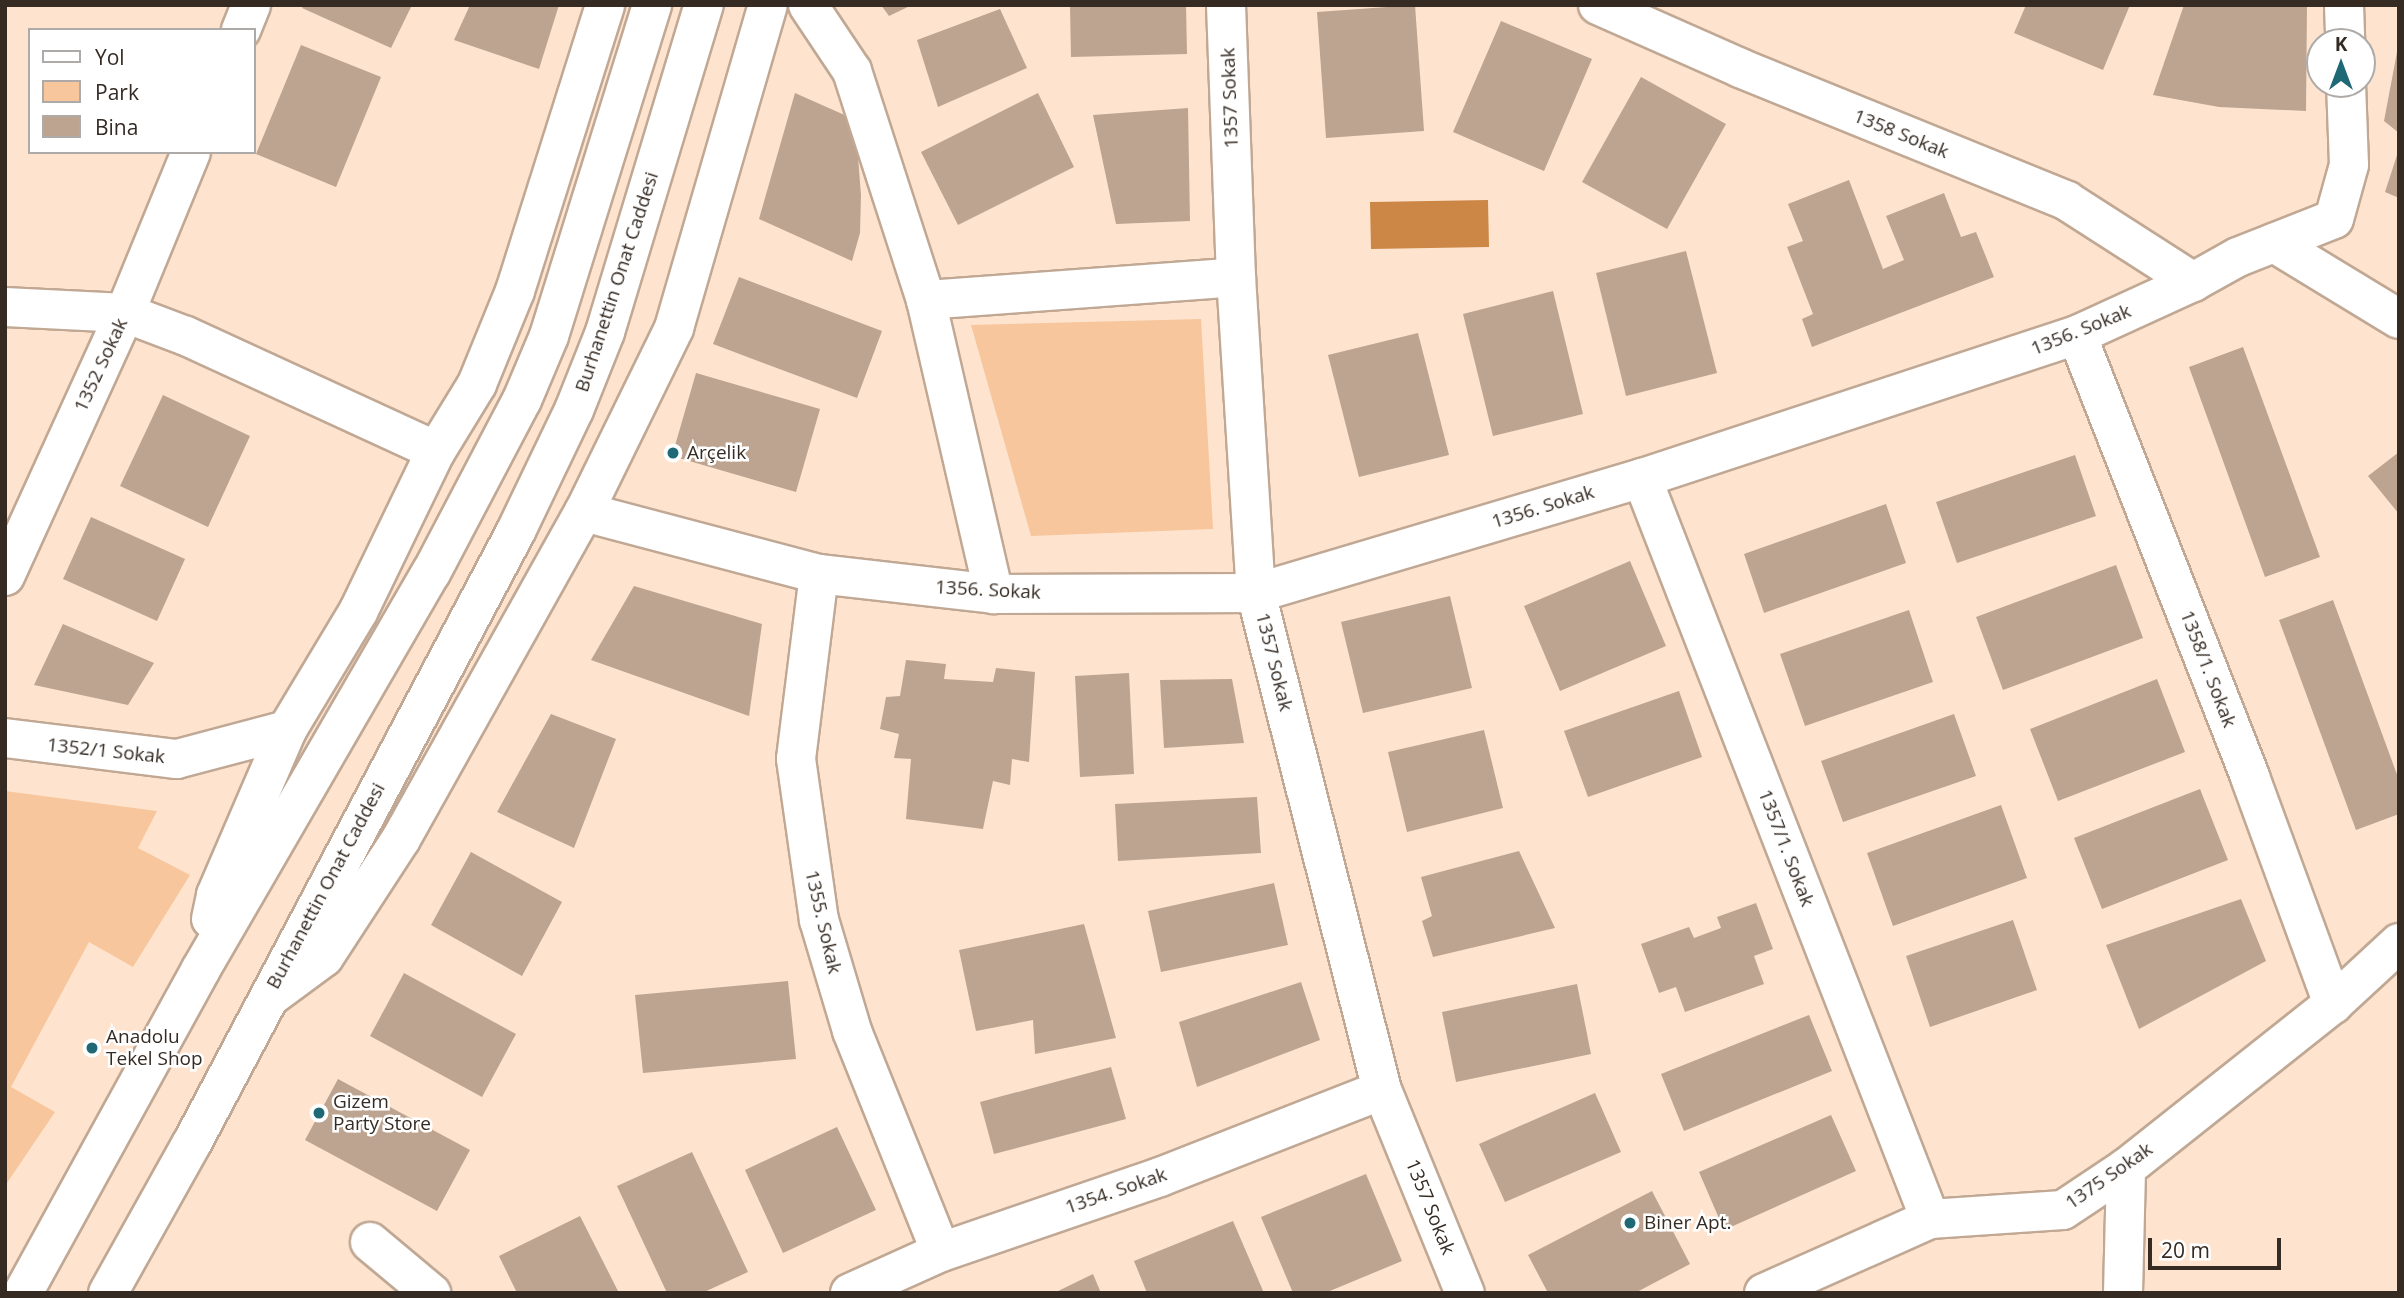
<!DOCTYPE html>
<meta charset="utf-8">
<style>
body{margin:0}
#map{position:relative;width:2404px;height:1298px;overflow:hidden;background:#fee4cf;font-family:"Open Sans",sans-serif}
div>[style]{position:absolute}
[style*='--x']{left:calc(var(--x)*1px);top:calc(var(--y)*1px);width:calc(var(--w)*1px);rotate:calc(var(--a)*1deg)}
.green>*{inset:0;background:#f7c69d}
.water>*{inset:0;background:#cc8746}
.building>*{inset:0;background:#bca491}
.roads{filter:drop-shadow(2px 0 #c0a894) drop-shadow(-2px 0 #c0a894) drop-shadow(0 2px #c0a894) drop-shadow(0 -2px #c0a894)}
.minor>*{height:38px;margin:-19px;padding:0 19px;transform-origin:19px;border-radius:19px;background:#fff}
.primary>*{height:38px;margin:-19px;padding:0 19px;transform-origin:19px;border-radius:19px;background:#fff}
.dots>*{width:19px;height:19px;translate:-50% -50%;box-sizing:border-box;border:4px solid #fff;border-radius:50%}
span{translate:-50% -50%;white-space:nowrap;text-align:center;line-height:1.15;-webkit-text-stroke:5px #fff;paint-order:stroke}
.street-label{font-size:19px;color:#352b23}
.poi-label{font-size:19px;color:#352b23}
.left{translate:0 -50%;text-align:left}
.frame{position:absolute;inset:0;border:7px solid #352b23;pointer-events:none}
.legend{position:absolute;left:28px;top:28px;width:228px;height:126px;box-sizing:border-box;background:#fff;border:2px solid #aeaaa7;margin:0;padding:9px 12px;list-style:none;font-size:21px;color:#352b23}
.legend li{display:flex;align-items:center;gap:14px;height:35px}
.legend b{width:35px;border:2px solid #aeaaa7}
.north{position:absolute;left:2306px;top:28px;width:70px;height:70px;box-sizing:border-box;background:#fff;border:2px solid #aeaaa7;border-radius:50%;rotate:0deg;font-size:19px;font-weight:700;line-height:28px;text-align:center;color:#352b23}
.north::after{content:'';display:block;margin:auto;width:24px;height:32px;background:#1f6875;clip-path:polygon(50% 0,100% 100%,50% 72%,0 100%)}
.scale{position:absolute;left:2148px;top:1238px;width:133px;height:32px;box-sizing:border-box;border:4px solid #352b23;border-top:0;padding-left:9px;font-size:21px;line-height:24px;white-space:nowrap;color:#352b23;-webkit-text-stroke:5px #fff;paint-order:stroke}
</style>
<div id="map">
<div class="green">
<i style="clip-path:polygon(1201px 319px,1213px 529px,1031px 536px,971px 325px)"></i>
<i style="clip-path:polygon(5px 791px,157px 811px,138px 848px,190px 875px,133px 967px,89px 942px,11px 1087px,55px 1112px,7px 1183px)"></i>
</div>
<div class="water">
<i style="clip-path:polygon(1488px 200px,1489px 247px,1371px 249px,1370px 202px)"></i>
</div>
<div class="building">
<i style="clip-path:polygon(304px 5px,412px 5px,391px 48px,302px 8px)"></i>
<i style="clip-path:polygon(470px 5px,559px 5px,539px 69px,454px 40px)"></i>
<i style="clip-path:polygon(881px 5px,912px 5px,889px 16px)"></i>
<i style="clip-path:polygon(1186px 5px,1187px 54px,1071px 57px,1070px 6px)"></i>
<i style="clip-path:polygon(1415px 5px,1424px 131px,1326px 138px,1317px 12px)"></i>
<i style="clip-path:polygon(2026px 5px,2130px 5px,2103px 70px,2014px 33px)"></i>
<i style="clip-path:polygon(2184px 5px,2307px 5px,2306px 111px,2219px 107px,2153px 95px)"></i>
<i style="clip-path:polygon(1000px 9px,1027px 68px,938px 107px,917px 40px)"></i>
<i style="clip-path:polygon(1501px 21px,1592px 59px,1544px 171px,1453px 132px)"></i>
<i style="clip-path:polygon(301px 45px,381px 77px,336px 187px,256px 154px)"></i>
<i style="clip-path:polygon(2397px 52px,2399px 52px,2399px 133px,2384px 121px)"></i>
<i style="clip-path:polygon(1641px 77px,1726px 124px,1667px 229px,1582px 182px)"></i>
<i style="clip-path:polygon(795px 93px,849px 117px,857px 144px,861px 195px,860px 233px,852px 261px,759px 219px)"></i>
<i style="clip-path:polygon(1038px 93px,1074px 167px,958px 225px,921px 152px)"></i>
<i style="clip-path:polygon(1188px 108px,1190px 221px,1116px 224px,1093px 115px)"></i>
<i style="clip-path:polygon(2399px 149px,2399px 198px,2385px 192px)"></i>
<i style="clip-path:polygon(1849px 180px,1883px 269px,1904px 260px,1886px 216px,1944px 193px,1961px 237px,1976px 232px,1994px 277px,1812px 347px,1802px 319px,1813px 314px,1787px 247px,1803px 241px,1788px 204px)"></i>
<i style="clip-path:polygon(1686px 251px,1717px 373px,1626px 396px,1596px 273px)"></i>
<i style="clip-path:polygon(739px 277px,882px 331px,857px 398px,713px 344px)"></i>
<i style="clip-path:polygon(1553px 291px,1583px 414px,1493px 436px,1463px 314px)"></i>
<i style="clip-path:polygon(1418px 333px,1449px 455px,1359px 477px,1328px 355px)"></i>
<i style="clip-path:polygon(2243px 347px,2320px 557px,2265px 577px,2189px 367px)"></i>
<i style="clip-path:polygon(696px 373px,820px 409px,796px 492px,672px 456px)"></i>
<i style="clip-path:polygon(163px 395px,250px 436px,208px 527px,120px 486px)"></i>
<i style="clip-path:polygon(2399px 452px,2399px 514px,2368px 476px)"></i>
<i style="clip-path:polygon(2075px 455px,2096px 516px,1957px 563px,1936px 502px)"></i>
<i style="clip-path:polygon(1886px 504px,1906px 563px,1764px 613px,1744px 554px)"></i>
<i style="clip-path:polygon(91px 517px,185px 559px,157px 621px,63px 579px)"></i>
<i style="clip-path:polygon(1630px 561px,1666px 646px,1560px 691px,1524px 606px)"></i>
<i style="clip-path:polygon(2116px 565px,2143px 638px,2003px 690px,1976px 617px)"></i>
<i style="clip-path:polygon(634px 586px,762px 624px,749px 716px,591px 660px)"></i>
<i style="clip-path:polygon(1450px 596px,1472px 688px,1363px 713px,1341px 622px)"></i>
<i style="clip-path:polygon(2333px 600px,2399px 780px,2399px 814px,2356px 830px,2279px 620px)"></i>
<i style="clip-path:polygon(1909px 610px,1933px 682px,1805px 726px,1780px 654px)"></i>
<i style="clip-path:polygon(63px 624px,154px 663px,128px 705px,34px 685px)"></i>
<i style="clip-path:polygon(906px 660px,946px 664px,944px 679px,993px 682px,996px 668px,1035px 672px,1029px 762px,1012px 759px,1010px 785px,993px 781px,983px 829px,906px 819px,911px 759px,894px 758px,899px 734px,880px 729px,886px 697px,900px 696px)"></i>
<i style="clip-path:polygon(1129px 673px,1134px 774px,1080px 777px,1075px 676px)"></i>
<i style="clip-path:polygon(1232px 679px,1244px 743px,1164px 748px,1160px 680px)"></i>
<i style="clip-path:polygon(2157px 679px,2185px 752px,2058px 801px,2030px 729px)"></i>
<i style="clip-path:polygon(1679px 691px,1702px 757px,1588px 797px,1564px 731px)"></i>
<i style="clip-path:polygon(551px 714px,616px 739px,574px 848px,497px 812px)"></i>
<i style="clip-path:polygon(1954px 714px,1976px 776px,1843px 822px,1821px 761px)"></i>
<i style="clip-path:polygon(1484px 730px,1503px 808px,1407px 832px,1388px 752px)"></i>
<i style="clip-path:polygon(2200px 789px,2228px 860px,2102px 909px,2074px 838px)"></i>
<i style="clip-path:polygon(1257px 797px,1261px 853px,1118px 861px,1115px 804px)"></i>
<i style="clip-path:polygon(2001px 805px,2027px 878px,1893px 926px,1867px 853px)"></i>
<i style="clip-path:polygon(1519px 851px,1555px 928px,1433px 957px,1422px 921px,1432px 916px,1421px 877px)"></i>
<i style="clip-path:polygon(471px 852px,562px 902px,522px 976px,431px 925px)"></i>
<i style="clip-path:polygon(1274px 883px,1288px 945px,1161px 972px,1148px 911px)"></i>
<i style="clip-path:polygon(2241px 899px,2266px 961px,2139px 1029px,2106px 945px)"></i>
<i style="clip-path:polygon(1756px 903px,1773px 949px,1754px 956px,1764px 984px,1685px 1012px,1676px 987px,1659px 993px,1641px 944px,1689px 927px,1694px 938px,1721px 928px,1717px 917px)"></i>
<i style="clip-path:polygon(2013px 920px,2037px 990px,1930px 1027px,1906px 956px)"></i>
<i style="clip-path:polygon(1084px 924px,1116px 1038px,1035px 1054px,1033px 1020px,976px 1031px,959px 950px)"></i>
<i style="clip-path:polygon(404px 973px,516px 1034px,482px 1097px,370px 1036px)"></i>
<i style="clip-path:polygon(788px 981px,796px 1059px,643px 1073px,635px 995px)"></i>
<i style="clip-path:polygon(1301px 982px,1320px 1040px,1197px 1087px,1179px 1022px)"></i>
<i style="clip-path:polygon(1577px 984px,1591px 1054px,1456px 1082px,1442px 1012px)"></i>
<i style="clip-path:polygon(1809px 1015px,1832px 1071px,1684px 1131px,1661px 1074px)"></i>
<i style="clip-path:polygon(1111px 1067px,1126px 1119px,994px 1154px,980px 1102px)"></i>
<i style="clip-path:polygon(338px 1079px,470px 1150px,437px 1211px,305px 1140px)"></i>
<i style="clip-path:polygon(1595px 1093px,1621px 1152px,1505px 1202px,1479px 1144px)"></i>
<i style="clip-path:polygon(1831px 1115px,1856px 1171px,1724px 1230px,1699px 1172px)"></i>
<i style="clip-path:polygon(837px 1127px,876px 1210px,783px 1253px,745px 1170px)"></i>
<i style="clip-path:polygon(692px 1152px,748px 1272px,702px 1293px,667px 1293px,617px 1186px)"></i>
<i style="clip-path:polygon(1366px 1174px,1402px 1261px,1325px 1293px,1293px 1293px,1261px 1217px)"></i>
<i style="clip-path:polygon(1652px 1191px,1690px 1264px,1635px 1293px,1548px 1293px,1528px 1255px)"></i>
<i style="clip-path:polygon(580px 1216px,619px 1293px,517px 1293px,499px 1256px)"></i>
<i style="clip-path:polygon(1233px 1221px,1264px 1293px,1147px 1293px,1134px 1261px)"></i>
<i style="clip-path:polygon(1093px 1274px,1101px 1293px,1054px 1293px)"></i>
</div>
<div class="roads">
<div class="minor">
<i style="--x:808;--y:5;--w:79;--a:56.3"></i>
<i style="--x:852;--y:71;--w:241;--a:72.1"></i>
<i style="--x:926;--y:300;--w:302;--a:77"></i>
<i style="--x:1226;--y:5;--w:272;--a:87.9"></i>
<i style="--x:1236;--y:277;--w:317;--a:86.4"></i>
<i style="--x:1256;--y:593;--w:513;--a:75.77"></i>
<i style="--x:1382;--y:1090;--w:219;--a:67.8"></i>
<i style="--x:1598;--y:5;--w:155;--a:23.9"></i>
<i style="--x:1740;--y:68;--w:353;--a:22.1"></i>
<i style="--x:2067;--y:201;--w:150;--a:32.7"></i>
<i style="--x:2344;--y:5;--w:37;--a:88"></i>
<i style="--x:241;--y:30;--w:27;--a:-68"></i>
<i style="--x:2274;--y:243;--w:146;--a:31.3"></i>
<i style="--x:926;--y:300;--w:311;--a:-4.2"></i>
<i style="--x:5;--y:307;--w:120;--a:2.9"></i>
<i style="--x:125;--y:313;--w:65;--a:20.7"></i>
<i style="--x:186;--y:336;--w:275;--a:24.7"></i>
<i style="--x:2077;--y:335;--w:475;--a:68.6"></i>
<i style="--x:2250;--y:777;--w:242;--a:69.9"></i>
<i style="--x:1642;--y:478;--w:795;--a:68.76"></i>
<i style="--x:584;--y:512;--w:243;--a:14.8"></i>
<i style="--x:819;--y:574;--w:176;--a:6.5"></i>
<i style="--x:994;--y:594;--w:262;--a:-0.2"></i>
<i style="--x:1256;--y:593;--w:403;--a:-16.6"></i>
<i style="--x:1642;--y:478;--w:458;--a:-18.2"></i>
<i style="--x:2077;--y:335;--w:128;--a:-24.6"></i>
<i style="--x:2193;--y:282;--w:51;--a:-29.1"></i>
<i style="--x:2238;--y:257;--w:103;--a:-21.6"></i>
<i style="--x:2334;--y:219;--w:56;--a:-74.5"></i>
<i style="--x:2349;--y:165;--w:81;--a:-92.1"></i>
<i style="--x:819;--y:574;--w:186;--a:97.1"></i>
<i style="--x:796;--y:759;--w:163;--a:81.9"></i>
<i style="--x:819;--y:920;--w:116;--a:73.4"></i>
<i style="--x:852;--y:1031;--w:238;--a:68.1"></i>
<i style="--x:5;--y:576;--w:289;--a:-65.5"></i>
<i style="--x:125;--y:313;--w:174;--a:-67.7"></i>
<i style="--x:5;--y:738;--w:173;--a:7"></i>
<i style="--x:177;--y:759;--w:114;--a:-14.8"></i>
<i style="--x:370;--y:1242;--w:80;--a:39.9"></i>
<i style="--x:850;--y:1293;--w:100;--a:-24.3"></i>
<i style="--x:941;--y:1252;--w:231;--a:-18.9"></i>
<i style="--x:1160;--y:1177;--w:238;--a:-21.4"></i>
<i style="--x:1764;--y:1293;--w:182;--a:-24"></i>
<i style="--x:1930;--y:1219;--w:133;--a:-3.9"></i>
<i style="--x:2063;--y:1210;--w:76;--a:-33.7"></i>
<i style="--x:2126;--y:1168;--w:264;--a:-38.4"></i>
<i style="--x:2333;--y:1004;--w:90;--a:-42.7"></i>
<i style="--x:2123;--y:1293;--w:125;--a:-88.6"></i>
</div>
<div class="primary">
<i style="--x:211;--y:919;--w:25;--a:-78"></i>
<i style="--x:216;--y:895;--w:180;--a:-66.7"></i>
<i style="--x:287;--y:730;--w:138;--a:-59"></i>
<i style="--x:358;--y:612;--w:179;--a:-64.2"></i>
<i style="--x:436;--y:451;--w:79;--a:-58.5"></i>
<i style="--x:477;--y:384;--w:100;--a:-67.8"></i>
<i style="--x:515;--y:291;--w:300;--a:-72.5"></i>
<i style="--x:274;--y:994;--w:62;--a:-36.5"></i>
<i style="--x:324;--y:957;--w:141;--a:-56.9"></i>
<i style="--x:401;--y:839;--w:375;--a:-60.8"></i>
<i style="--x:584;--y:512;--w:205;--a:-63.9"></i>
<i style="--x:674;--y:328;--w:336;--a:-73.8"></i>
<i style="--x:23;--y:1293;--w:370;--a:-61.2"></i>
<i style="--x:201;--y:969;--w:458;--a:-59.9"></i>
<i style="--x:431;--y:573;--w:195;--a:-62.3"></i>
<i style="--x:522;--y:400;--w:69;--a:-67.1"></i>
<i style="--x:549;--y:336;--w:347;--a:-72.7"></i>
<i style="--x:108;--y:1293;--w:172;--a:-60.8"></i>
<i style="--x:192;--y:1143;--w:692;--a:-62.1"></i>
<i style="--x:516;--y:531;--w:134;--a:-64.4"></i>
<i style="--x:574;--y:410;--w:84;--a:-68.3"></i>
<i style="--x:605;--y:332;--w:342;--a:-73.2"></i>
</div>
</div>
<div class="dots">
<i style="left:673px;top:453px;background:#1f6875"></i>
<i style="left:92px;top:1048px;background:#1f6875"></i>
<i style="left:319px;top:1113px;background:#1f6875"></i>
<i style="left:1630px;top:1223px;background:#1f6875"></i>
</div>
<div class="street-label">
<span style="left:1230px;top:98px;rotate:-92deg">1357 Sokak</span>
<span style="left:1901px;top:134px;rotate:22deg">1358 Sokak</span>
<span style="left:617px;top:282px;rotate:-72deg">Burhanettin Onat Caddesi</span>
<span style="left:2081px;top:330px;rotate:-22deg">1356. Sokak</span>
<span style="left:101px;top:365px;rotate:-65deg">1352 Sokak</span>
<span style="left:1543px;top:507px;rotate:-17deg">1356. Sokak</span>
<span style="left:988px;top:590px;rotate:3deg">1356. Sokak</span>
<span style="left:1274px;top:662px;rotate:76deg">1357 Sokak</span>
<span style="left:2208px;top:669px;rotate:69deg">1358/1. Sokak</span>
<span style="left:106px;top:751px;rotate:6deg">1352/1 Sokak</span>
<span style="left:1786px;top:848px;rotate:69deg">1357/1. Sokak</span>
<span style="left:326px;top:886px;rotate:-62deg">Burhanettin Onat Caddesi</span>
<span style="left:823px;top:922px;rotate:77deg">1355. Sokak</span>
<span style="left:2109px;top:1176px;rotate:-35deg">1375 Sokak</span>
<span style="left:1116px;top:1191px;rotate:-19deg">1354. Sokak</span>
<span style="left:1430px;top:1207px;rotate:68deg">1357 Sokak</span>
</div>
<div class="poi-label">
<span class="left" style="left:687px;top:453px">Arçelik</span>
<span class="left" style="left:106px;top:1048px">Anadolu<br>Tekel Shop</span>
<span class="left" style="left:333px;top:1113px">Gizem<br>Party Store</span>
<span class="left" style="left:1644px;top:1223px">Biner Apt.</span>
</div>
<div class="frame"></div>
<ul class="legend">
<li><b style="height:9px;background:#fff"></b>Yol</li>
<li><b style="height:19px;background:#f7c69d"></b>Park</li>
<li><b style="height:19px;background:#bca491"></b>Bina</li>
</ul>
<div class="north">K</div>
<div class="scale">20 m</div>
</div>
